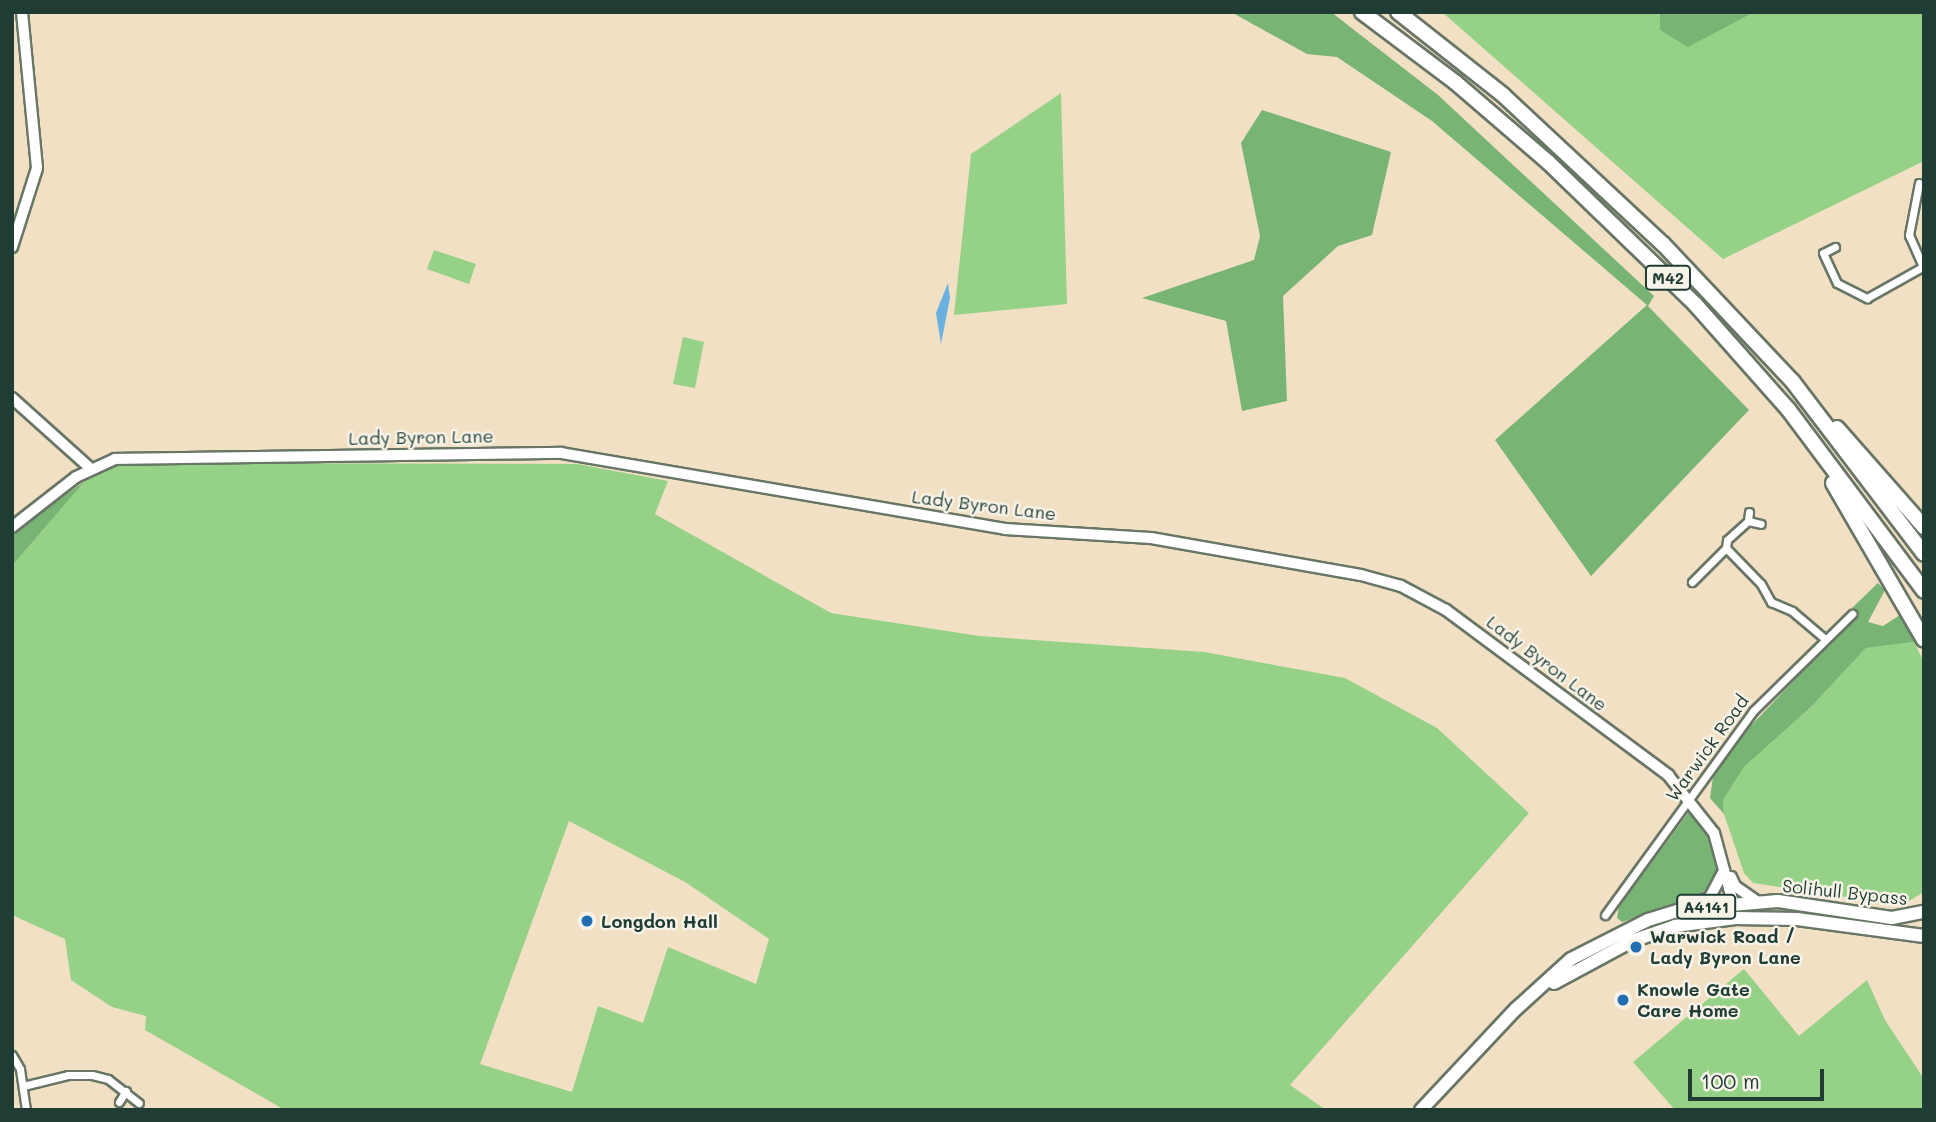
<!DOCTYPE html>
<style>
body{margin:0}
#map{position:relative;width:1936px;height:1122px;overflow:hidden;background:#f1e0c3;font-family:Mali,sans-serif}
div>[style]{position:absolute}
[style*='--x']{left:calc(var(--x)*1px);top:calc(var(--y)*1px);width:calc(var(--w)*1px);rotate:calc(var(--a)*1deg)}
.green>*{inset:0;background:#95d287}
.forest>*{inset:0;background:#78b474}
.water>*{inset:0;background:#68b1e0}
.roads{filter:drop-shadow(2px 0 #687666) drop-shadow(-2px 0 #687666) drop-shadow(0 2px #687666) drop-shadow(0 -2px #687666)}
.street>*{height:7px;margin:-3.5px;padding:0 3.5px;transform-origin:3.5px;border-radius:3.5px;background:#fff}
.secondary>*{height:10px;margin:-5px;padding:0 5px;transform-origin:5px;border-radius:5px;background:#fff}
.primary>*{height:12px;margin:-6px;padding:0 6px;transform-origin:6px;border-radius:6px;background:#fff}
.highway>*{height:14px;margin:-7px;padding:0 7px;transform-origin:7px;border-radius:7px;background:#fff}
.dots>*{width:19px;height:19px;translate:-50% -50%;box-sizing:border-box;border:4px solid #f7f3e8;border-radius:50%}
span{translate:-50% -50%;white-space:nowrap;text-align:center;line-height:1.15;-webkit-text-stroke:5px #f7f3e8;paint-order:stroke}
.shield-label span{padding:2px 5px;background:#f7f3e8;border:2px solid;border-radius:5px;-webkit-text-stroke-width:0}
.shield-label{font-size:16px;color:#1f3d34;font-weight:700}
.street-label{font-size:18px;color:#1f3d34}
.poi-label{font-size:18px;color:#1f3d34;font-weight:700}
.left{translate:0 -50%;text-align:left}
.frame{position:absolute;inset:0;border:14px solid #1f3d34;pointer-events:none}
.scale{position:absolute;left:1688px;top:1069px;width:136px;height:32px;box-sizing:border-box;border:4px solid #1f3d34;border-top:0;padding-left:9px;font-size:21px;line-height:24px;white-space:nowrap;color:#1f3d34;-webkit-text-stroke:5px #f7f3e8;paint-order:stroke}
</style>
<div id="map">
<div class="green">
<i style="clip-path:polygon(1442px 12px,1660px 12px,1660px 30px,1754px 12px,1924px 12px,1924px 161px,1723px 259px)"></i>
<i style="clip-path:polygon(1061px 93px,1067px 304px,954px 315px,971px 154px)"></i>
<i style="clip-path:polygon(434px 250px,476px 264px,469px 284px,427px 269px)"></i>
<i style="clip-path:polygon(683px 337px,704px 342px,695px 388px,673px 384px)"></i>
<i style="clip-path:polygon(evenodd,116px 463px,577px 464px,668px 481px,655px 514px,831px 613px,979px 636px,1204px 652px,1345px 678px,1437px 728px,1529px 813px,1290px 1085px,1326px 1110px,285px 1110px,145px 1030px,146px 1016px,112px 1007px,71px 980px,65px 939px,12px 915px,12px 566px,85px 481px,116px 463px,569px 821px,685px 882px,769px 939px,756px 984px,668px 947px,643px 1023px,598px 1006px,572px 1092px,480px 1064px,569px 821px)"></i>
<i style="clip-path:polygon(1914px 642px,1924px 662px,1924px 892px,1907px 902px,1879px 902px,1753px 883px,1744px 873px,1724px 814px,1723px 800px,1744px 767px,1811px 707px,1866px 648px)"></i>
<i style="clip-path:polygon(1744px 969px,1799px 1036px,1867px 980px,1885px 1020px,1924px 1079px,1924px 1110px,1675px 1110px,1633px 1062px)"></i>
</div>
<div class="forest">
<i style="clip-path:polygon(1231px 12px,1331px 12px,1438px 95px,1654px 296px,1648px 306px,1749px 410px,1591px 576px,1495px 440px,1647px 305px,1432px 121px,1337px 57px,1307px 54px)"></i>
<i style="clip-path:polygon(1660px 12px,1754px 12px,1688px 47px,1660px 30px)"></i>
<i style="clip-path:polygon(1262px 110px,1391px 152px,1372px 235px,1338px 246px,1283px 296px,1287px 401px,1242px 411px,1226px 321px,1142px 298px,1254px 260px,1260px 236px,1241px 143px)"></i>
<i style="clip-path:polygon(85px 481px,12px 566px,12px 532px)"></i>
<i style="clip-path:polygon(1878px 583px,1885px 590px,1868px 622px,1883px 626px,1900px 615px,1914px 642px,1866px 648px,1811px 707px,1744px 767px,1723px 800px,1724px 814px,1710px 798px,1713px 777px,1740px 737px,1854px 618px,1852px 608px)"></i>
<i style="clip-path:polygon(1692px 808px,1717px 848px,1719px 874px,1713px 886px,1689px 900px,1622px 922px,1617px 918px,1619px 906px)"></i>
</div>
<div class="water">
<i style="clip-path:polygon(948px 283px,950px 298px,941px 344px,936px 313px)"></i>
</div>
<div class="roads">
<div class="street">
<i style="--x:1919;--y:183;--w:53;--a:100.9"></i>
<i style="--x:1909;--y:235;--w:32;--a:66"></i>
<i style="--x:1835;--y:247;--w:13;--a:153"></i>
<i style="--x:1823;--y:253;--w:33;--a:65"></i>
<i style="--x:1837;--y:283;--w:34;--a:27"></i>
<i style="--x:1867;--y:298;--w:65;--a:-29.3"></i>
<i style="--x:1749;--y:512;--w:9;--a:96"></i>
<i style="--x:1748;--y:521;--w:28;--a:138"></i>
<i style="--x:1727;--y:540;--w:8;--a:97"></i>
<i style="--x:1726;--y:548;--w:50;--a:45.8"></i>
<i style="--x:1761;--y:584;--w:21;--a:61"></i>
<i style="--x:1771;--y:602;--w:23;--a:23"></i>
<i style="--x:1792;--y:611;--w:42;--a:40.2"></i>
<i style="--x:1748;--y:521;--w:13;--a:13"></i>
<i style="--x:1692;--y:582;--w:48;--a:-45"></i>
<i style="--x:1605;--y:915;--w:252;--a:-54"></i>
<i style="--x:1753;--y:711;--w:139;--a:-44.4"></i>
<i style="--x:12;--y:1055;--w:16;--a:60"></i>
<i style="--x:20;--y:1069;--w:41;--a:81.7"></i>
<i style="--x:23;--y:1086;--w:46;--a:-13.7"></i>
<i style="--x:68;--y:1075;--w:24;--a:0"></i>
<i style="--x:92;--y:1075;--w:16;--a:14"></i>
<i style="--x:108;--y:1079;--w:39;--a:38"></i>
<i style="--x:119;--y:1102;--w:13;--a:-58"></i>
</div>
<div class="secondary">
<i style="--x:12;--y:247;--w:83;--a:-72.4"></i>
<i style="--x:37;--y:168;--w:157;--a:-95.5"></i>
<i style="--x:12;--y:398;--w:105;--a:41.9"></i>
<i style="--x:12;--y:527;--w:81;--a:-38"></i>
<i style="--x:76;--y:477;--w:43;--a:-24.8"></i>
<i style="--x:115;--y:459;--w:446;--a:-0.8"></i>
<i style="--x:561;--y:453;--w:450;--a:9.7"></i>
<i style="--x:1005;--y:529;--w:146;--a:3.5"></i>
<i style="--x:1151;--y:538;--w:213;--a:10"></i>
<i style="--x:1361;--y:575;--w:41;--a:15.4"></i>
<i style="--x:1401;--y:586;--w:51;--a:28.1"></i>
<i style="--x:1446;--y:610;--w:277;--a:36.6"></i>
<i style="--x:1668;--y:775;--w:74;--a:51.6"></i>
<i style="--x:1714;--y:833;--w:73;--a:74.8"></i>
<i style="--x:1731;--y:877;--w:10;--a:66"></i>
<i style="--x:1735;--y:886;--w:28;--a:35"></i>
<i style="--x:1689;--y:907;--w:23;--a:-25"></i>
<i style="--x:1710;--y:897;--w:30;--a:-62"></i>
</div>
<div class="primary">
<i style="--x:1554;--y:983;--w:89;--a:-28.3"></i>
<i style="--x:1632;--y:941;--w:46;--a:-19.2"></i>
<i style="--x:1675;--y:926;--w:61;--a:-7.6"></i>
<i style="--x:1735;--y:918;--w:62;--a:0.9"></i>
<i style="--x:1797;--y:919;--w:128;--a:7.6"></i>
<i style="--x:1421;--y:1110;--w:139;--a:-46.8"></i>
<i style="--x:1516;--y:1009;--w:74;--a:-42.3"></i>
<i style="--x:1571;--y:959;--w:86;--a:-26.9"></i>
<i style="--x:1648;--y:920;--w:39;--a:-17"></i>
<i style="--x:1685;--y:909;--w:93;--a:-4.9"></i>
<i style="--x:1778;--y:901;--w:115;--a:8.5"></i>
<i style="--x:1892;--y:918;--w:33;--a:-11"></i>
</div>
<div class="highway">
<i style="--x:1362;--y:12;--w:116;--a:37"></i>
<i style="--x:1455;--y:82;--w:123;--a:40.7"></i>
<i style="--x:1548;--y:162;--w:204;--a:44"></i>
<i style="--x:1695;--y:304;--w:140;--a:48.5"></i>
<i style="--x:1788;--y:409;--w:227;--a:53.2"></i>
<i style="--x:1398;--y:12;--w:134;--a:38.3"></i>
<i style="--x:1503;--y:95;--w:219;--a:43"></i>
<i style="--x:1663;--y:244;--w:190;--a:46.7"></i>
<i style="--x:1793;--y:382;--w:216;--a:52.7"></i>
<i style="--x:1837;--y:428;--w:132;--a:48.7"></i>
<i style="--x:1833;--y:483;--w:181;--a:59.9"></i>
</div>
</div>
<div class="dots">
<i style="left:587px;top:921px;background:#1f6fb2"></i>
<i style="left:1636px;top:947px;background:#1f6fb2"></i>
<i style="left:1623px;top:1000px;background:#1f6fb2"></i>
</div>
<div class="shield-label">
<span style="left:1668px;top:278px">M42</span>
<span style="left:1706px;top:907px">A4141</span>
</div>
<div class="street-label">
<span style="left:421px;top:437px;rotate:-1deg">Lady Byron Lane</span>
<span style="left:984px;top:505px;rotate:7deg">Lady Byron Lane</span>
<span style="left:1547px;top:663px;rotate:37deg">Lady Byron Lane</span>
<span style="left:1707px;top:748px;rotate:-54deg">Warwick Road</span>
<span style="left:1845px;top:892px;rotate:6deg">Solihull Bypass</span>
</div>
<div class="poi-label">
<span class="left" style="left:601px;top:921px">Longdon Hall</span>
<span class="left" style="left:1650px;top:947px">Warwick Road /<br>Lady Byron Lane</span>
<span class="left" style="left:1637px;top:1000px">Knowle Gate<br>Care Home</span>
</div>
<div class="frame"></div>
<div class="scale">100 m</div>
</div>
